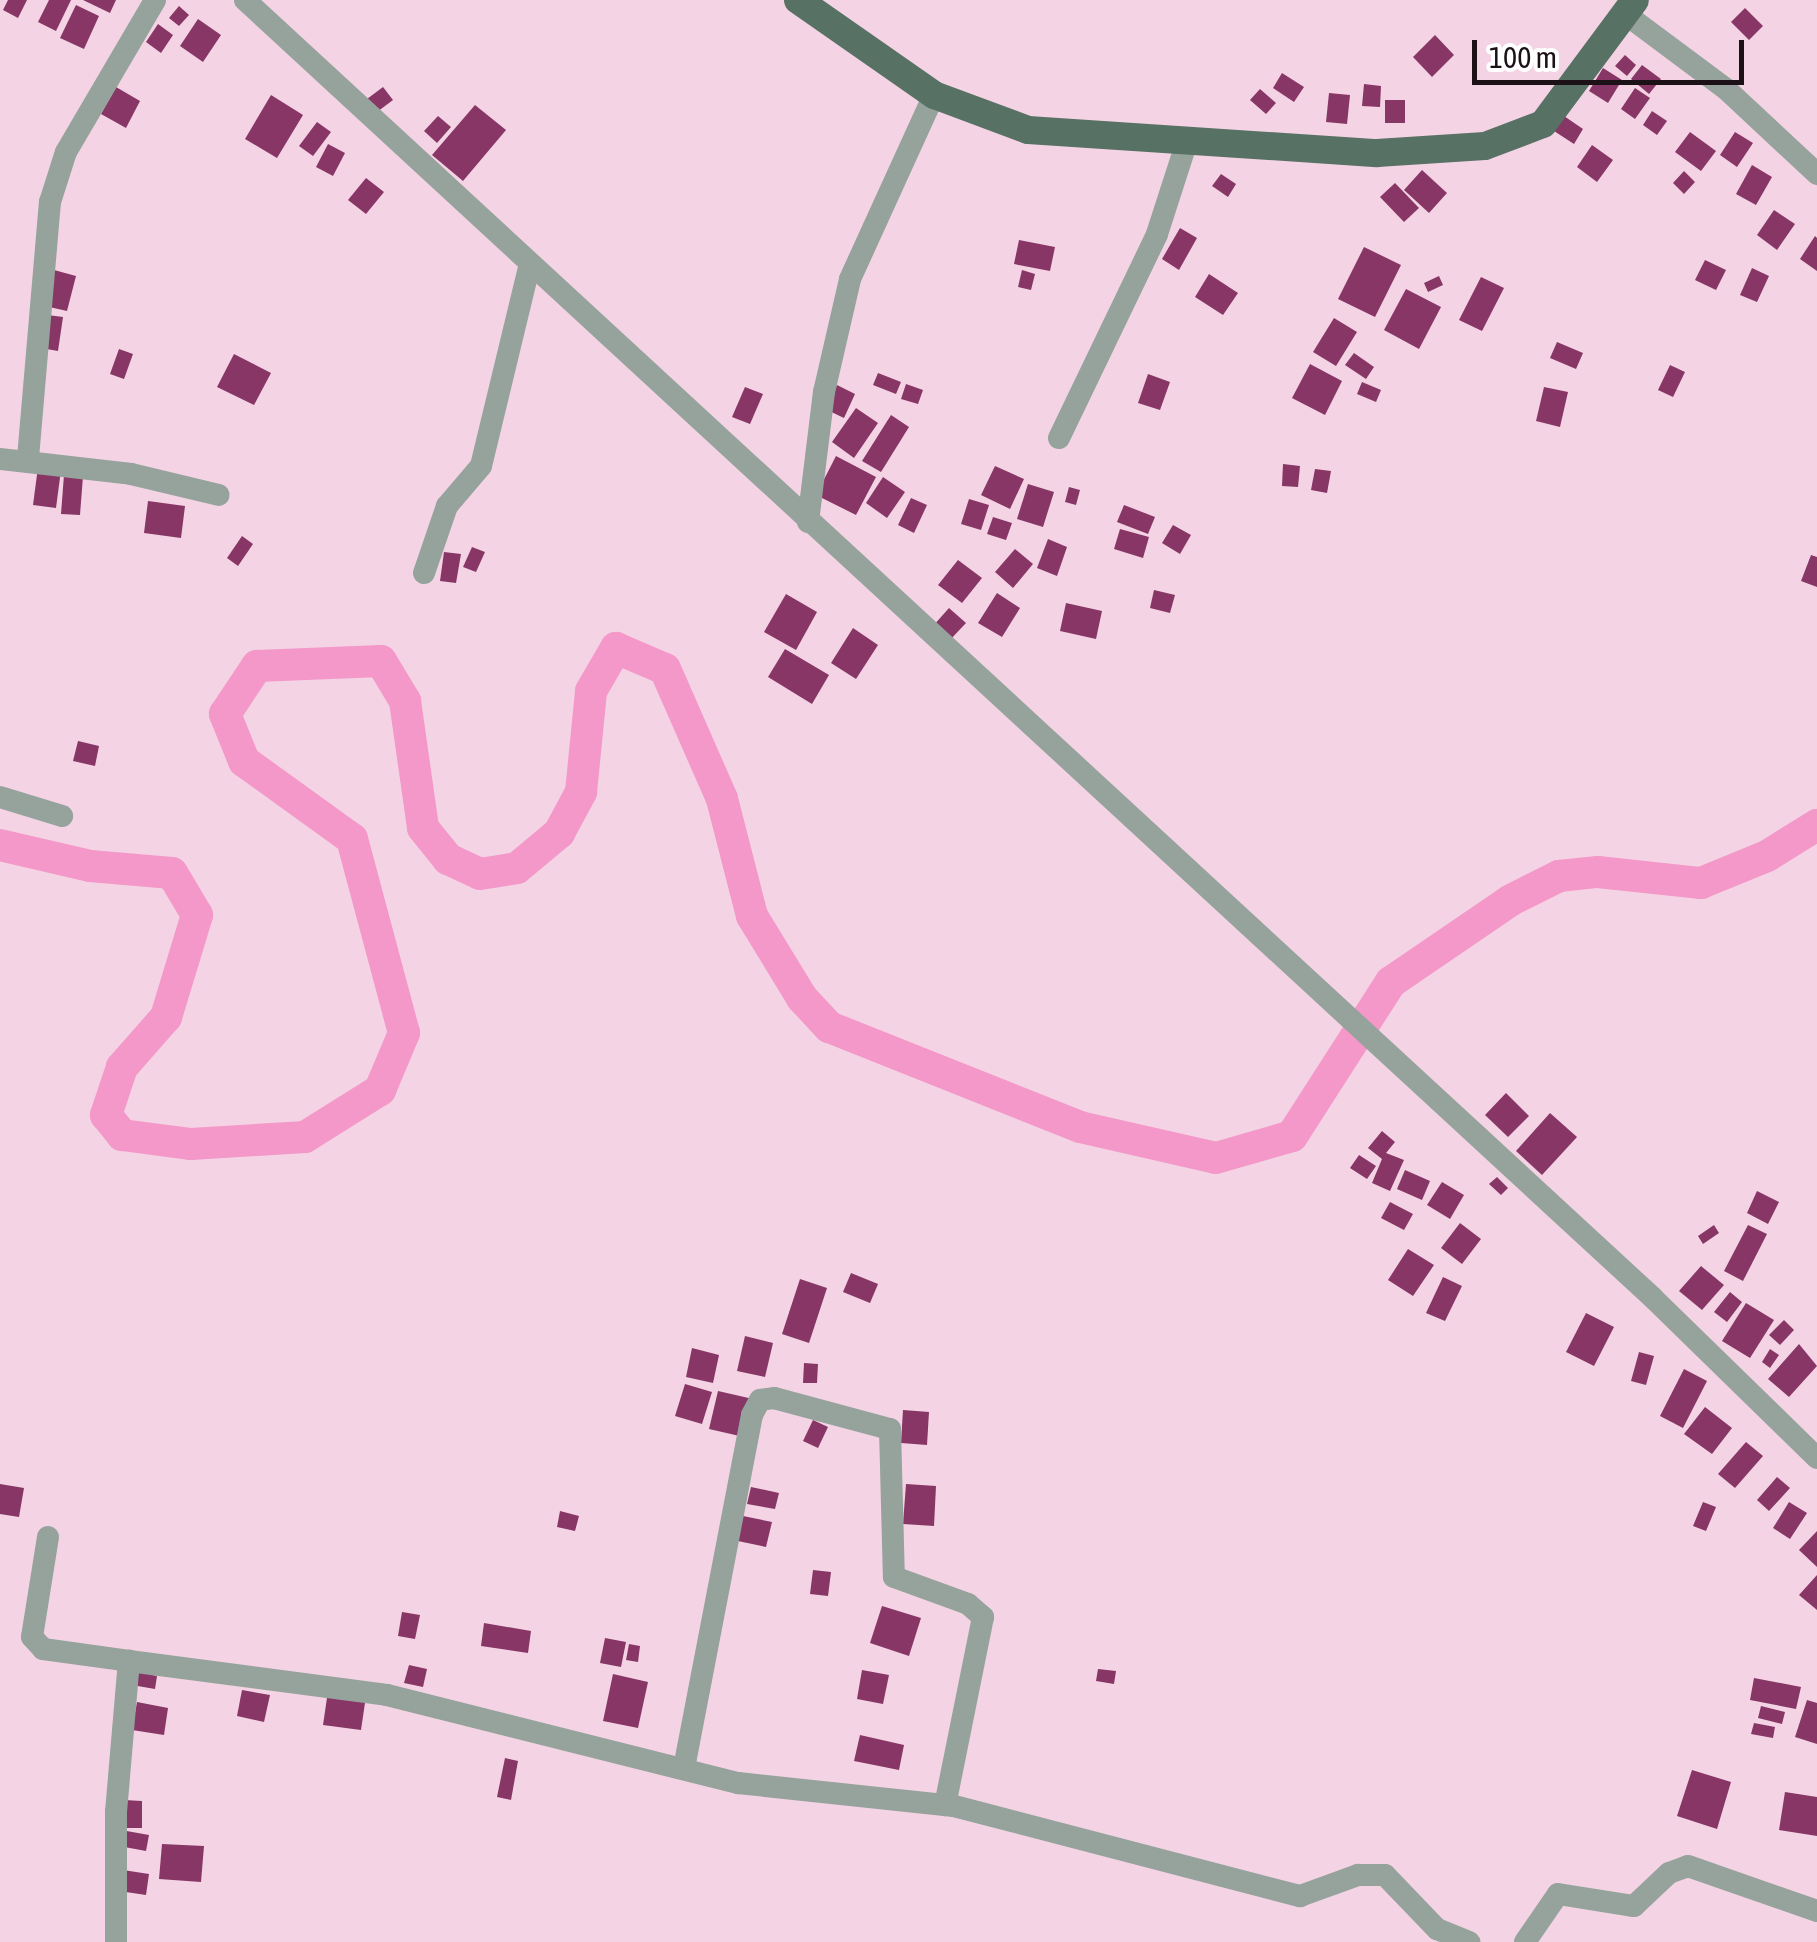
<!DOCTYPE html>
<style>
body{margin:0}
#map{position:relative;width:1817px;height:1942px;overflow:hidden;background:#f4d4e4;font-family:"Asap Condensed",sans-serif}
div>[style]{position:absolute}
[style*='--x']{left:calc(var(--x)*1px);top:calc(var(--y)*1px);width:calc(var(--w)*1px);rotate:calc(var(--a)*1deg)}
.river>*{height:32px;margin:-16px;padding:0 16px;transform-origin:16px;border-radius:16px;background:#f398c9}
.building>*{inset:0;background:#873666}
.minor>*{height:22px;margin:-11px;padding:0 11px;transform-origin:11px;border-radius:11px;background:#95a39c}
.major>*{height:28px;margin:-14px;padding:0 14px;transform-origin:14px;border-radius:14px;background:#587165}
span{translate:-50% -50%;white-space:nowrap;text-align:center;line-height:1.15;-webkit-text-stroke:10px #fff;paint-order:stroke}
.scale{position:absolute;left:1472px;top:40px;width:272px;height:45px;box-sizing:border-box;border:5px solid #1c1116;border-top:0;padding-left:12px;font-size:30px;line-height:35px;white-space:nowrap;color:#1c1116;-webkit-text-stroke:8px #fff;paint-order:stroke}
</style>
<div id="map">
<div class="river">
<i style="--x:0;--y:845;--w:92;--a:13.1"></i>
<i style="--x:90;--y:866;--w:82;--a:4.9"></i>
<i style="--x:172;--y:873;--w:49;--a:59.2"></i>
<i style="--x:197;--y:915;--w:107;--a:106.9"></i>
<i style="--x:166;--y:1017;--w:67;--a:131.3"></i>
<i style="--x:122;--y:1067;--w:51;--a:108.4"></i>
<i style="--x:106;--y:1115;--w:26;--a:51"></i>
<i style="--x:122;--y:1135;--w:70;--a:7.4"></i>
<i style="--x:191;--y:1144;--w:114;--a:-3.5"></i>
<i style="--x:305;--y:1137;--w:89;--a:-32.1"></i>
<i style="--x:380;--y:1090;--w:62;--a:-67.2"></i>
<i style="--x:404;--y:1033;--w:201;--a:-105"></i>
<i style="--x:352;--y:839;--w:133;--a:-144.2"></i>
<i style="--x:244;--y:761;--w:51;--a:-112"></i>
<i style="--x:225;--y:714;--w:58;--a:-56.3"></i>
<i style="--x:257;--y:666;--w:124;--a:-2.3"></i>
<i style="--x:381;--y:661;--w:47;--a:59"></i>
<i style="--x:405;--y:701;--w:128;--a:81.9"></i>
<i style="--x:423;--y:828;--w:40;--a:51"></i>
<i style="--x:448;--y:859;--w:35;--a:25"></i>
<i style="--x:480;--y:874;--w:37;--a:-9"></i>
<i style="--x:517;--y:868;--w:55;--a:-39.8"></i>
<i style="--x:559;--y:833;--w:47;--a:-61.8"></i>
<i style="--x:581;--y:792;--w:101;--a:-84.3"></i>
<i style="--x:591;--y:691;--w:50;--a:-59.8"></i>
<i style="--x:616;--y:648;--w:53;--a:23.2"></i>
<i style="--x:665;--y:669;--w:142;--a:66.3"></i>
<i style="--x:722;--y:799;--w:121;--a:75.6"></i>
<i style="--x:752;--y:916;--w:96;--a:58.6"></i>
<i style="--x:802;--y:998;--w:40;--a:47"></i>
<i style="--x:829;--y:1027;--w:270;--a:21.7"></i>
<i style="--x:1080;--y:1127;--w:139;--a:12.8"></i>
<i style="--x:1216;--y:1158;--w:79;--a:-16.1"></i>
<i style="--x:1292;--y:1136;--w:183;--a:-57.3"></i>
<i style="--x:1391;--y:982;--w:145;--a:-34.3"></i>
<i style="--x:1511;--y:900;--w:54;--a:-26.6"></i>
<i style="--x:1559;--y:876;--w:39;--a:-6"></i>
<i style="--x:1598;--y:872;--w:104;--a:6.1"></i>
<i style="--x:1701;--y:883;--w:71;--a:-22.2"></i>
<i style="--x:1767;--y:856;--w:59;--a:-31.8"></i>
</div>
<div class="building">
<i style="clip-path:polygon(8px 0,27px 0,18px 18px,3px 10px)"></i>
<i style="clip-path:polygon(49px 0,71px 0,56px 31px,38px 22px)"></i>
<i style="clip-path:polygon(83px 0,116px 0,110px 13px)"></i>
<i style="clip-path:polygon(76px 5px,99px 16px,84px 49px,60px 38px)"></i>
<i style="clip-path:polygon(179px 6px,189px 15px,179px 26px,169px 18px)"></i>
<i style="clip-path:polygon(1745px 8px,1763px 26px,1749px 40px,1731px 22px)"></i>
<i style="clip-path:polygon(198px 19px,221px 35px,203px 62px,180px 46px)"></i>
<i style="clip-path:polygon(158px 24px,173px 35px,161px 53px,146px 42px)"></i>
<i style="clip-path:polygon(1435px 35px,1454px 55px,1432px 77px,1413px 57px)"></i>
<i style="clip-path:polygon(1625px 55px,1636px 65px,1627px 76px,1615px 66px)"></i>
<i style="clip-path:polygon(1642px 65px,1661px 79px,1649px 94px,1631px 79px)"></i>
<i style="clip-path:polygon(1603px 68px,1622px 80px,1608px 103px,1589px 91px)"></i>
<i style="clip-path:polygon(1282px 73px,1304px 87px,1294px 102px,1273px 88px)"></i>
<i style="clip-path:polygon(1364px 84px,1381px 86px,1380px 107px,1362px 106px)"></i>
<i style="clip-path:polygon(116px 87px,140px 101px,126px 128px,101px 114px)"></i>
<i style="clip-path:polygon(383px 87px,393px 100px,377px 112px,367px 99px)"></i>
<i style="clip-path:polygon(1635px 88px,1650px 98px,1635px 119px,1621px 109px)"></i>
<i style="clip-path:polygon(1260px 89px,1276px 103px,1266px 114px,1250px 100px)"></i>
<i style="clip-path:polygon(1329px 93px,1350px 95px,1347px 124px,1326px 122px)"></i>
<i style="clip-path:polygon(271px 95px,303px 115px,277px 158px,245px 139px)"></i>
<i style="clip-path:polygon(1385px 100px,1405px 100px,1405px 123px,1385px 123px)"></i>
<i style="clip-path:polygon(475px 105px,506px 130px,463px 181px,432px 155px)"></i>
<i style="clip-path:polygon(1652px 111px,1667px 121px,1657px 135px,1643px 125px)"></i>
<i style="clip-path:polygon(438px 116px,451px 127px,437px 143px,424px 131px)"></i>
<i style="clip-path:polygon(1564px 116px,1583px 129px,1574px 144px,1554px 131px)"></i>
<i style="clip-path:polygon(317px 122px,331px 132px,313px 156px,299px 146px)"></i>
<i style="clip-path:polygon(1690px 132px,1716px 151px,1701px 171px,1675px 152px)"></i>
<i style="clip-path:polygon(1735px 132px,1753px 143px,1737px 167px,1720px 155px)"></i>
<i style="clip-path:polygon(328px 144px,345px 153px,333px 176px,316px 167px)"></i>
<i style="clip-path:polygon(1592px 145px,1613px 160px,1597px 182px,1577px 167px)"></i>
<i style="clip-path:polygon(1752px 165px,1772px 177px,1756px 205px,1736px 194px)"></i>
<i style="clip-path:polygon(1422px 170px,1447px 193px,1429px 213px,1404px 190px)"></i>
<i style="clip-path:polygon(1684px 171px,1695px 182px,1684px 194px,1673px 183px)"></i>
<i style="clip-path:polygon(1221px 174px,1236px 184px,1228px 197px,1212px 186px)"></i>
<i style="clip-path:polygon(366px 178px,384px 192px,366px 214px,348px 200px)"></i>
<i style="clip-path:polygon(1395px 183px,1419px 208px,1404px 222px,1380px 197px)"></i>
<i style="clip-path:polygon(1774px 210px,1795px 224px,1777px 250px,1757px 235px)"></i>
<i style="clip-path:polygon(1180px 228px,1197px 238px,1179px 270px,1162px 259px)"></i>
<i style="clip-path:polygon(1815px 236px,1817px 238px,1817px 271px,1800px 259px)"></i>
<i style="clip-path:polygon(1019px 240px,1055px 247px,1050px 271px,1014px 264px)"></i>
<i style="clip-path:polygon(1364px 247px,1401px 265px,1375px 317px,1338px 299px)"></i>
<i style="clip-path:polygon(1705px 260px,1726px 270px,1716px 290px,1695px 280px)"></i>
<i style="clip-path:polygon(1752px 268px,1769px 276px,1757px 302px,1740px 295px)"></i>
<i style="clip-path:polygon(54px 270px,76px 276px,67px 311px,45px 306px)"></i>
<i style="clip-path:polygon(1022px 270px,1035px 274px,1031px 290px,1018px 287px)"></i>
<i style="clip-path:polygon(1209px 274px,1238px 293px,1223px 315px,1195px 297px)"></i>
<i style="clip-path:polygon(1439px 276px,1443px 285px,1428px 292px,1424px 283px)"></i>
<i style="clip-path:polygon(1481px 277px,1504px 288px,1482px 331px,1459px 320px)"></i>
<i style="clip-path:polygon(1406px 289px,1441px 307px,1419px 349px,1384px 330px)"></i>
<i style="clip-path:polygon(40px 314px,63px 317px,58px 351px,35px 347px)"></i>
<i style="clip-path:polygon(1334px 318px,1357px 332px,1336px 366px,1313px 352px)"></i>
<i style="clip-path:polygon(1557px 342px,1583px 353px,1576px 369px,1550px 358px)"></i>
<i style="clip-path:polygon(119px 349px,133px 354px,124px 379px,110px 374px)"></i>
<i style="clip-path:polygon(1354px 353px,1374px 367px,1366px 379px,1345px 365px)"></i>
<i style="clip-path:polygon(234px 354px,271px 373px,254px 405px,217px 387px)"></i>
<i style="clip-path:polygon(1310px 364px,1342px 381px,1325px 415px,1292px 398px)"></i>
<i style="clip-path:polygon(1670px 365px,1685px 372px,1673px 397px,1658px 390px)"></i>
<i style="clip-path:polygon(878px 373px,901px 382px,896px 394px,873px 385px)"></i>
<i style="clip-path:polygon(1148px 374px,1170px 382px,1160px 410px,1138px 403px)"></i>
<i style="clip-path:polygon(1362px 382px,1381px 390px,1376px 402px,1357px 394px)"></i>
<i style="clip-path:polygon(906px 384px,923px 390px,918px 404px,901px 399px)"></i>
<i style="clip-path:polygon(837px 385px,855px 394px,844px 418px,825px 409px)"></i>
<i style="clip-path:polygon(745px 387px,763px 394px,750px 424px,732px 417px)"></i>
<i style="clip-path:polygon(1544px 387px,1568px 392px,1560px 427px,1536px 421px)"></i>
<i style="clip-path:polygon(856px 408px,878px 423px,854px 458px,832px 442px)"></i>
<i style="clip-path:polygon(891px 415px,909px 427px,881px 472px,862px 461px)"></i>
<i style="clip-path:polygon(836px 456px,876px 477px,856px 515px,816px 495px)"></i>
<i style="clip-path:polygon(1283px 464px,1300px 466px,1298px 487px,1282px 486px)"></i>
<i style="clip-path:polygon(995px 466px,1024px 479px,1010px 509px,981px 495px)"></i>
<i style="clip-path:polygon(38px 467px,61px 470px,56px 508px,33px 505px)"></i>
<i style="clip-path:polygon(1315px 469px,1331px 471px,1327px 493px,1311px 490px)"></i>
<i style="clip-path:polygon(64px 475px,83px 476px,80px 515px,61px 514px)"></i>
<i style="clip-path:polygon(883px 477px,905px 492px,887px 518px,866px 503px)"></i>
<i style="clip-path:polygon(1028px 484px,1054px 492px,1043px 527px,1017px 519px)"></i>
<i style="clip-path:polygon(1069px 487px,1080px 490px,1076px 505px,1065px 502px)"></i>
<i style="clip-path:polygon(911px 498px,927px 505px,914px 533px,898px 525px)"></i>
<i style="clip-path:polygon(969px 499px,989px 505px,981px 530px,961px 524px)"></i>
<i style="clip-path:polygon(148px 501px,185px 506px,181px 538px,144px 533px)"></i>
<i style="clip-path:polygon(1124px 505px,1155px 517px,1148px 534px,1117px 522px)"></i>
<i style="clip-path:polygon(993px 517px,1012px 523px,1006px 540px,987px 534px)"></i>
<i style="clip-path:polygon(1173px 525px,1191px 535px,1180px 554px,1162px 543px)"></i>
<i style="clip-path:polygon(1120px 529px,1149px 537px,1143px 558px,1114px 549px)"></i>
<i style="clip-path:polygon(242px 536px,253px 544px,238px 566px,227px 558px)"></i>
<i style="clip-path:polygon(1048px 539px,1067px 547px,1057px 576px,1037px 568px)"></i>
<i style="clip-path:polygon(472px 547px,485px 552px,476px 572px,463px 567px)"></i>
<i style="clip-path:polygon(1015px 549px,1033px 564px,1013px 588px,995px 572px)"></i>
<i style="clip-path:polygon(444px 552px,461px 554px,456px 583px,440px 581px)"></i>
<i style="clip-path:polygon(1811px 555px,1817px 557px,1817px 587px,1801px 581px)"></i>
<i style="clip-path:polygon(958px 560px,982px 578px,962px 603px,938px 585px)"></i>
<i style="clip-path:polygon(1154px 590px,1175px 595px,1170px 613px,1150px 608px)"></i>
<i style="clip-path:polygon(997px 593px,1020px 608px,1002px 637px,978px 623px)"></i>
<i style="clip-path:polygon(786px 594px,817px 612px,796px 650px,764px 632px)"></i>
<i style="clip-path:polygon(1066px 603px,1102px 611px,1096px 639px,1060px 631px)"></i>
<i style="clip-path:polygon(949px 608px,966px 623px,949px 641px,933px 626px)"></i>
<i style="clip-path:polygon(853px 628px,878px 645px,856px 679px,831px 663px)"></i>
<i style="clip-path:polygon(785px 649px,829px 675px,812px 704px,768px 677px)"></i>
<i style="clip-path:polygon(78px 741px,99px 746px,95px 766px,73px 761px)"></i>
<i style="clip-path:polygon(1506px 1093px,1529px 1116px,1508px 1137px,1485px 1115px)"></i>
<i style="clip-path:polygon(1550px 1113px,1577px 1137px,1542px 1175px,1516px 1151px)"></i>
<i style="clip-path:polygon(1382px 1131px,1395px 1142px,1386px 1153px,1404px 1160px,1390px 1191px,1372px 1183px,1382px 1159px,1368px 1148px)"></i>
<i style="clip-path:polygon(1359px 1155px,1376px 1166px,1367px 1179px,1350px 1168px)"></i>
<i style="clip-path:polygon(1405px 1170px,1430px 1181px,1422px 1200px,1397px 1189px)"></i>
<i style="clip-path:polygon(1497px 1177px,1508px 1188px,1501px 1195px,1489px 1184px)"></i>
<i style="clip-path:polygon(1442px 1182px,1464px 1195px,1450px 1219px,1427px 1205px)"></i>
<i style="clip-path:polygon(1757px 1191px,1779px 1202px,1768px 1224px,1747px 1213px)"></i>
<i style="clip-path:polygon(1390px 1202px,1413px 1214px,1404px 1230px,1381px 1218px)"></i>
<i style="clip-path:polygon(1460px 1223px,1481px 1239px,1462px 1264px,1441px 1248px)"></i>
<i style="clip-path:polygon(1714px 1225px,1719px 1233px,1703px 1244px,1698px 1236px)"></i>
<i style="clip-path:polygon(1748px 1225px,1767px 1234px,1743px 1281px,1724px 1271px)"></i>
<i style="clip-path:polygon(1408px 1249px,1434px 1265px,1413px 1296px,1388px 1280px)"></i>
<i style="clip-path:polygon(1701px 1266px,1724px 1285px,1702px 1310px,1679px 1291px)"></i>
<i style="clip-path:polygon(851px 1273px,878px 1284px,870px 1303px,843px 1292px)"></i>
<i style="clip-path:polygon(1443px 1277px,1462px 1286px,1445px 1321px,1426px 1313px)"></i>
<i style="clip-path:polygon(800px 1279px,827px 1288px,809px 1343px,782px 1334px)"></i>
<i style="clip-path:polygon(1730px 1292px,1742px 1302px,1727px 1322px,1714px 1312px)"></i>
<i style="clip-path:polygon(1746px 1303px,1774px 1320px,1750px 1358px,1722px 1341px)"></i>
<i style="clip-path:polygon(1586px 1313px,1614px 1327px,1594px 1366px,1566px 1352px)"></i>
<i style="clip-path:polygon(1784px 1320px,1794px 1330px,1780px 1345px,1769px 1335px)"></i>
<i style="clip-path:polygon(745px 1336px,773px 1343px,765px 1377px,737px 1371px)"></i>
<i style="clip-path:polygon(1799px 1344px,1817px 1366px,1789px 1397px,1768px 1379px)"></i>
<i style="clip-path:polygon(692px 1348px,719px 1355px,713px 1383px,686px 1377px)"></i>
<i style="clip-path:polygon(1770px 1349px,1779px 1355px,1770px 1368px,1762px 1362px)"></i>
<i style="clip-path:polygon(1639px 1352px,1654px 1356px,1646px 1385px,1631px 1381px)"></i>
<i style="clip-path:polygon(804px 1363px,818px 1364px,817px 1383px,803px 1383px)"></i>
<i style="clip-path:polygon(1684px 1369px,1707px 1381px,1683px 1428px,1660px 1416px)"></i>
<i style="clip-path:polygon(685px 1384px,712px 1392px,702px 1424px,675px 1416px)"></i>
<i style="clip-path:polygon(718px 1391px,753px 1399px,744px 1437px,709px 1429px)"></i>
<i style="clip-path:polygon(1705px 1407px,1732px 1428px,1712px 1454px,1684px 1434px)"></i>
<i style="clip-path:polygon(903px 1410px,929px 1412px,927px 1445px,901px 1443px)"></i>
<i style="clip-path:polygon(813px 1420px,828px 1427px,818px 1448px,803px 1441px)"></i>
<i style="clip-path:polygon(1746px 1442px,1763px 1456px,1735px 1488px,1718px 1474px)"></i>
<i style="clip-path:polygon(1777px 1477px,1790px 1488px,1769px 1511px,1757px 1500px)"></i>
<i style="clip-path:polygon(0 1484px,24px 1488px,19px 1517px,0 1514px)"></i>
<i style="clip-path:polygon(906px 1484px,936px 1486px,934px 1526px,903px 1524px)"></i>
<i style="clip-path:polygon(751px 1487px,779px 1493px,775px 1509px,747px 1504px)"></i>
<i style="clip-path:polygon(1703px 1502px,1716px 1507px,1706px 1531px,1693px 1526px)"></i>
<i style="clip-path:polygon(1789px 1502px,1807px 1513px,1790px 1539px,1773px 1528px)"></i>
<i style="clip-path:polygon(560px 1511px,579px 1516px,575px 1531px,557px 1527px)"></i>
<i style="clip-path:polygon(743px 1516px,772px 1522px,766px 1547px,738px 1541px)"></i>
<i style="clip-path:polygon(1817px 1531px,1817px 1567px,1799px 1550px)"></i>
<i style="clip-path:polygon(813px 1570px,831px 1572px,828px 1596px,810px 1594px)"></i>
<i style="clip-path:polygon(1817px 1575px,1817px 1610px,1799px 1595px)"></i>
<i style="clip-path:polygon(882px 1606px,921px 1618px,909px 1656px,870px 1643px)"></i>
<i style="clip-path:polygon(402px 1612px,420px 1615px,415px 1639px,398px 1636px)"></i>
<i style="clip-path:polygon(484px 1623px,531px 1631px,528px 1653px,481px 1646px)"></i>
<i style="clip-path:polygon(605px 1638px,626px 1642px,621px 1667px,600px 1663px)"></i>
<i style="clip-path:polygon(629px 1644px,640px 1646px,638px 1662px,626px 1660px)"></i>
<i style="clip-path:polygon(409px 1665px,427px 1669px,423px 1687px,404px 1683px)"></i>
<i style="clip-path:polygon(1098px 1669px,1116px 1671px,1114px 1684px,1096px 1681px)"></i>
<i style="clip-path:polygon(862px 1670px,889px 1675px,883px 1704px,857px 1699px)"></i>
<i style="clip-path:polygon(134px 1671px,157px 1676px,155px 1689px,132px 1685px)"></i>
<i style="clip-path:polygon(613px 1674px,648px 1682px,638px 1728px,603px 1721px)"></i>
<i style="clip-path:polygon(1754px 1678px,1801px 1687px,1796px 1709px,1750px 1700px)"></i>
<i style="clip-path:polygon(242px 1690px,270px 1695px,264px 1722px,237px 1716px)"></i>
<i style="clip-path:polygon(328px 1691px,366px 1696px,361px 1730px,323px 1725px)"></i>
<i style="clip-path:polygon(1807px 1700px,1817px 1703px,1817px 1744px,1795px 1737px)"></i>
<i style="clip-path:polygon(137px 1702px,168px 1708px,164px 1735px,132px 1730px)"></i>
<i style="clip-path:polygon(1761px 1706px,1785px 1712px,1782px 1724px,1758px 1718px)"></i>
<i style="clip-path:polygon(1754px 1723px,1775px 1727px,1773px 1738px,1751px 1734px)"></i>
<i style="clip-path:polygon(860px 1735px,904px 1745px,899px 1770px,854px 1761px)"></i>
<i style="clip-path:polygon(505px 1758px,518px 1761px,511px 1800px,497px 1797px)"></i>
<i style="clip-path:polygon(1692px 1770px,1731px 1782px,1717px 1829px,1677px 1816px)"></i>
<i style="clip-path:polygon(1785px 1792px,1817px 1797px,1817px 1836px,1779px 1830px)"></i>
<i style="clip-path:polygon(124px 1800px,142px 1801px,142px 1828px,123px 1828px)"></i>
<i style="clip-path:polygon(121px 1830px,149px 1835px,146px 1851px,119px 1846px)"></i>
<i style="clip-path:polygon(162px 1844px,204px 1846px,201px 1882px,159px 1879px)"></i>
<i style="clip-path:polygon(123px 1870px,149px 1874px,146px 1895px,119px 1891px)"></i>
</div>
<div class="minor">
<i style="--x:245;--y:0;--w:1915;--a:42.67"></i>
<i style="--x:1653;--y:1298;--w:229;--a:44.3"></i>
<i style="--x:1624;--y:13;--w:127;--a:36.7"></i>
<i style="--x:1726;--y:89;--w:125;--a:43"></i>
<i style="--x:1059;--y:438;--w:226;--a:-64.3"></i>
<i style="--x:1157;--y:234;--w:95;--a:-72.1"></i>
<i style="--x:28;--y:458;--w:257;--a:-85.1"></i>
<i style="--x:50;--y:202;--w:52;--a:-72.3"></i>
<i style="--x:66;--y:152;--w:176;--a:-59.6"></i>
<i style="--x:0;--y:459;--w:132;--a:6.5"></i>
<i style="--x:131;--y:474;--w:90;--a:13.4"></i>
<i style="--x:808;--y:522;--w:131;--a:-83"></i>
<i style="--x:824;--y:392;--w:116;--a:-77"></i>
<i style="--x:850;--y:279;--w:202;--a:-65.5"></i>
<i style="--x:424;--y:573;--w:71;--a:-71.1"></i>
<i style="--x:447;--y:506;--w:52;--a:-49.6"></i>
<i style="--x:481;--y:466;--w:205;--a:-76.4"></i>
<i style="--x:0;--y:797;--w:65;--a:17"></i>
<i style="--x:48;--y:1537;--w:101;--a:99.1"></i>
<i style="--x:32;--y:1637;--w:16;--a:47"></i>
<i style="--x:43;--y:1649;--w:87;--a:7.9"></i>
<i style="--x:684;--y:1768;--w:359;--a:-79.1"></i>
<i style="--x:752;--y:1415;--w:17;--a:-62"></i>
<i style="--x:760;--y:1400;--w:14;--a:-8"></i>
<i style="--x:774;--y:1398;--w:120;--a:15"></i>
<i style="--x:890;--y:1429;--w:148;--a:88.5"></i>
<i style="--x:894;--y:1577;--w:79;--a:20"></i>
<i style="--x:968;--y:1604;--w:20;--a:41"></i>
<i style="--x:983;--y:1617;--w:192;--a:101.4"></i>
<i style="--x:116;--y:1942;--w:130;--a:-90"></i>
<i style="--x:116;--y:1812;--w:152;--a:-85.1"></i>
<i style="--x:129;--y:1661;--w:260;--a:7.5"></i>
<i style="--x:387;--y:1695;--w:362;--a:14.1"></i>
<i style="--x:738;--y:1783;--w:217;--a:6.1"></i>
<i style="--x:954;--y:1806;--w:358;--a:14.6"></i>
<i style="--x:1300;--y:1896;--w:62;--a:-19.9"></i>
<i style="--x:1358;--y:1875;--w:27;--a:0"></i>
<i style="--x:1385;--y:1875;--w:75;--a:46.1"></i>
<i style="--x:1437;--y:1929;--w:35;--a:22"></i>
<i style="--x:1525;--y:1942;--w:58;--a:-55.5"></i>
<i style="--x:1558;--y:1894;--w:77;--a:9"></i>
<i style="--x:1634;--y:1906;--w:48;--a:-43.3"></i>
<i style="--x:1669;--y:1873;--w:20;--a:-20"></i>
<i style="--x:1688;--y:1866;--w:137;--a:19.2"></i>
</div>
<div class="major">
<i style="--x:798;--y:0;--w:166;--a:34.9"></i>
<i style="--x:934;--y:95;--w:100;--a:20.4"></i>
<i style="--x:1028;--y:130;--w:350;--a:3.8"></i>
<i style="--x:1377;--y:153;--w:108;--a:-3.7"></i>
<i style="--x:1485;--y:146;--w:62;--a:-20.8"></i>
<i style="--x:1543;--y:124;--w:154;--a:-53.4"></i>
</div>
<div class="scale">100 m</div>
</div>
